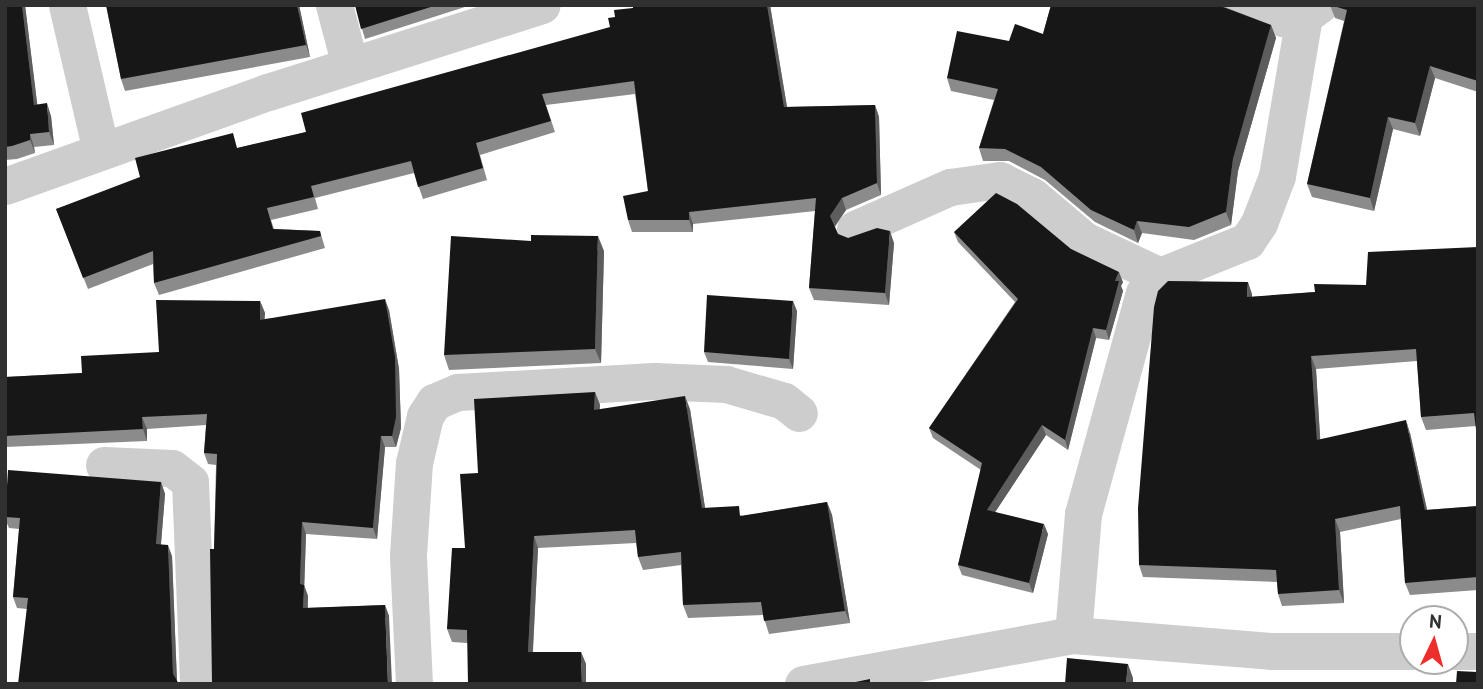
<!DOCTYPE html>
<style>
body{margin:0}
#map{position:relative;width:1483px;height:689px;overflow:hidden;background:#fff;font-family:"PT Sans",sans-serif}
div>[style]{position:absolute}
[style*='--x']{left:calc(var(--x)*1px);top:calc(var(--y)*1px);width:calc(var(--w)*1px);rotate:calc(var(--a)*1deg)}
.minor>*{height:37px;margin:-18.5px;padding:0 18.5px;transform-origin:18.5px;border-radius:18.5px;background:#cdcdcd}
.wall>*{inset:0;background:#8b8b8b}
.shaded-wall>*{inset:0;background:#5d5d5d}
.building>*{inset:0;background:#171717}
span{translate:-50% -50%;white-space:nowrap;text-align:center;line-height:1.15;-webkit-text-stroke:7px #fff;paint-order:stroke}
.frame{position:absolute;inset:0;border:7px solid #303030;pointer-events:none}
.north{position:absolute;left:1399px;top:605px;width:70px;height:70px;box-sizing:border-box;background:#fff;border:2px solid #acacac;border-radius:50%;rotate:5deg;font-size:19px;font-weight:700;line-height:28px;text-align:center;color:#303030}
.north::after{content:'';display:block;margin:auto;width:24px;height:32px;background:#ed2e2c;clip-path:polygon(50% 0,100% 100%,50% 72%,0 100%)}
</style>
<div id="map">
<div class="minor">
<i style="--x:67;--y:5;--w:150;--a:76.9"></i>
<i style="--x:334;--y:5;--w:62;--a:75.1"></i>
<i style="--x:1243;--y:5;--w:42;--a:18"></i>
<i style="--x:1283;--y:18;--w:21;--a:-5"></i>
<i style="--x:1304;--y:16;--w:19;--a:-36"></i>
<i style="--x:5;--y:186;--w:279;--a:-19.7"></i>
<i style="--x:268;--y:92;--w:287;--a:-17.6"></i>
<i style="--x:855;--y:229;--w:104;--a:-23.9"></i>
<i style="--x:950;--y:187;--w:50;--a:-8"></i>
<i style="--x:1000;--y:180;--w:36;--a:27"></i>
<i style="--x:1032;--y:196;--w:68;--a:40.2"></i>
<i style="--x:1084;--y:240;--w:84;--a:25.3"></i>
<i style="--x:104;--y:465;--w:68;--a:2.5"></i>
<i style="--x:172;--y:468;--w:23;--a:38"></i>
<i style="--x:190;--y:482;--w:202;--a:87.7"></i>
<i style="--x:1073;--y:635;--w:121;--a:-85.3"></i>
<i style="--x:1083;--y:514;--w:229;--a:-74.6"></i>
<i style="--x:1144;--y:293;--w:23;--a:-47"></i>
<i style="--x:1160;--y:276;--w:94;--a:-21.9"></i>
<i style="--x:1247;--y:241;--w:22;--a:-56"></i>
<i style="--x:1259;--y:223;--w:50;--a:-69"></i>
<i style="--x:1277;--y:176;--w:162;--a:-80.4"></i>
<i style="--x:1455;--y:651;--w:23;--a:0"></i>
<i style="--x:414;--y:684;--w:129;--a:-92.7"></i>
<i style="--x:408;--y:555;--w:92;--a:-86.3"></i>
<i style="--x:414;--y:463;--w:48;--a:-76.8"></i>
<i style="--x:425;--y:416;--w:17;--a:-57"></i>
<i style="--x:434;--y:402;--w:26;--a:-23"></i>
<i style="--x:458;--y:392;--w:196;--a:-3.2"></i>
<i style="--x:654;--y:381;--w:72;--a:2.4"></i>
<i style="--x:726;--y:384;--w:60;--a:16.3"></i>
<i style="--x:784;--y:401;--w:19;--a:39"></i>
<i style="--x:803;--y:684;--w:274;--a:-10.3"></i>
<i style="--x:1073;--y:635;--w:198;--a:4.6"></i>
<i style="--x:1270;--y:651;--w:143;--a:0"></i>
</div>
<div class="wall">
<i style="clip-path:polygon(5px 5px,25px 5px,37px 104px,51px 116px,54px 145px,34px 147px,35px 153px,17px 159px,5px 160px)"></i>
<i style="clip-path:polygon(106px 5px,299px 5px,310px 57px,125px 91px,121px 79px)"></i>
<i style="clip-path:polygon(355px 5px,468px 5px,468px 6px,365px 39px)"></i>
<i style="clip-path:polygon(770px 5px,787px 107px,875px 105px,879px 117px,881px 195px,846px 210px,835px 227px,838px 234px,848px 238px,894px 243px,889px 305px,814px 300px,809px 288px,815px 211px,693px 224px,693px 232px,632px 232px,628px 220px,648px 191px,635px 94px,546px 105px,555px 132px,480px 155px,487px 180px,423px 199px,414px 173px,315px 198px,318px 209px,271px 220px,274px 229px,320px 231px,325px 248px,159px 295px,154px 283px,153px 264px,88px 289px,56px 209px,238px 148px,306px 132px)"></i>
<i style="clip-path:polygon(1051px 5px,1224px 5px,1225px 7px,1271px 25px,1276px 38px,1238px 171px,1231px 225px,1194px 240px,1142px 233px,1138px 243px,1095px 222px,1045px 180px,1009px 161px,983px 161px,979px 148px,994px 100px,951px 91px,947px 78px,1009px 41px,1043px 34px)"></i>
<i style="clip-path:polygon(1330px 5px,1478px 5px,1478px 92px,1435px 78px,1420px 136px,1393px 129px,1374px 211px,1312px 197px,1307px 184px,1344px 21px,1335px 18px)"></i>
<i style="clip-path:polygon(954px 232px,1071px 249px,1123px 282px,1121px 286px,1123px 291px,1109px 340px,1096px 338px,1068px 450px,1046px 435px,995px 512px,1048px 534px,1033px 593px,962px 575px,958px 565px,981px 470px,933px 438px,929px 428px,1015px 302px,958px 242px)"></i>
<i style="clip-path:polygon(531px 241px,604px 251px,601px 363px,449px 370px,444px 355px)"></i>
<i style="clip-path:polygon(1478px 247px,1476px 426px,1426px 430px,1421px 417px,1417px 361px,1316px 369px,1320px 439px,1410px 433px,1427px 510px,1478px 506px,1478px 590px,1410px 595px,1405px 583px,1401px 519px,1340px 532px,1344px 603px,1282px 606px,1278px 594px,1277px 582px,1143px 577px,1139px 565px,1252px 294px,1252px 297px,1315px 292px,1366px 285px)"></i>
<i style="clip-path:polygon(260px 301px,265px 313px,264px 319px,389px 310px,399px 369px,401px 428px,396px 447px,385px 447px,377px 539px,306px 534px,304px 585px,308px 596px,308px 608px,385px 605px,389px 616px,212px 683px,214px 549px,216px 465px,208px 464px,204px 453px,206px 425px,147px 429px,147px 441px,5px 447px,5px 377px,82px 373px,159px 352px)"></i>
<i style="clip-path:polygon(797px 311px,793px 369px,708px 362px,704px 352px)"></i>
<i style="clip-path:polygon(595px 392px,600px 405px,599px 409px,690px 409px,705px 508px,743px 516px,827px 502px,832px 515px,850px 623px,769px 634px,763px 615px,688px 618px,683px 605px,681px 565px,643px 570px,638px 557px,636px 543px,538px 548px,533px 652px,581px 652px,586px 664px,467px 643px,452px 642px,447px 629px,465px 548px,478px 473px)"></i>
<i style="clip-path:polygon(161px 482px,165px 494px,161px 545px,172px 556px,177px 680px,27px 609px,17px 608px,13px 597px,19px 529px,9px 528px,5px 519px,5px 509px)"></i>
</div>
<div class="shaded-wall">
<i style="clip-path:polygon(22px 5px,25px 5px,39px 118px,34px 105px)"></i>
<i style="clip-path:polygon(297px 5px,299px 5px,310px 57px,306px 45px)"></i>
<i style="clip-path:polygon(767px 5px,770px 5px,789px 119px,784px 107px)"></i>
<i style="clip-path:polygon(1271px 25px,1276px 38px,1238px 171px,1231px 225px,1226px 212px,1233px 159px)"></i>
<i style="clip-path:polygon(1430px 66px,1435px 78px,1420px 136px,1415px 123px)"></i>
<i style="clip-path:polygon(47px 103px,51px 116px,54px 145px,49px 132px)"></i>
<i style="clip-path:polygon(875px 105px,879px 117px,881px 195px,877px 183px)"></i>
<i style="clip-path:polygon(1388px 117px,1393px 129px,1374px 211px,1370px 198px)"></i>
<i style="clip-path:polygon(30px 134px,34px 147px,35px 153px,30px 140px)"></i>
<i style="clip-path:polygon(842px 198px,846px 210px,834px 227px,830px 216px)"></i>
<i style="clip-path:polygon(689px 212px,693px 224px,693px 232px,689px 220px)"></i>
<i style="clip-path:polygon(1137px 221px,1142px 233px,1138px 243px,1134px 230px)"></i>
<i style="clip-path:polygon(890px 231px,894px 243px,889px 305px,885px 293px)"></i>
<i style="clip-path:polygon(598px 236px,604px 251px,601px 363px,595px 349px)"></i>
<i style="clip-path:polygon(1119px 272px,1123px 282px,1121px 286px,1123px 291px,1109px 340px,1106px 330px,1115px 281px)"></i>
<i style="clip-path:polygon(1248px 282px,1252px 294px,1252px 310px,1247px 297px)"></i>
<i style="clip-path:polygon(385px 299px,389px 310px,399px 369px,401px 428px,396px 447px,392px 436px)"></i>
<i style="clip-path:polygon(260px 301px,265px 313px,264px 331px,260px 320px)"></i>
<i style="clip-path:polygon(793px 301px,797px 311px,793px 369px,789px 359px)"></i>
<i style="clip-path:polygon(1093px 328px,1096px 338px,1068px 450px,1065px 440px)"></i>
<i style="clip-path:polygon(1311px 356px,1316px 369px,1321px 452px,1317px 440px)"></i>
<i style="clip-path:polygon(595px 392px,600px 405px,599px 423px,594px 410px)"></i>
<i style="clip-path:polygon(685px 396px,690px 409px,707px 521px,702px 508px)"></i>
<i style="clip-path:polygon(142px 417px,147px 429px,147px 441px,143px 429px)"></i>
<i style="clip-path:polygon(1406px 420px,1410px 433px,1430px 523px,1425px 510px)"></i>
<i style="clip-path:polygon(1042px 425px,1046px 435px,990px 520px,987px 510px)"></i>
<i style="clip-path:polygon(381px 436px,385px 447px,377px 539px,373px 528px)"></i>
<i style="clip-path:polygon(161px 482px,165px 494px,160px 555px,156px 544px)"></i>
<i style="clip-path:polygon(827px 502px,832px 515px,850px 623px,845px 611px)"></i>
<i style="clip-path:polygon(1335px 519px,1340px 532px,1344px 603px,1339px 590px)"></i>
<i style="clip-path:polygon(302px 522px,306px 534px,304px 596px,300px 584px)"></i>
<i style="clip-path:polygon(1044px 524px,1048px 534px,1033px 593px,1029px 583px)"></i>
<i style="clip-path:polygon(534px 536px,538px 548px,532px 665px,528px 652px)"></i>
<i style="clip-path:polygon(168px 545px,172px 556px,177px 684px,173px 674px)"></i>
<i style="clip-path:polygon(304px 585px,308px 596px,307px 619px,303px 608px)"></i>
<i style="clip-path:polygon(385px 605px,389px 616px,392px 684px,388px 684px)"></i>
<i style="clip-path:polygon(581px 652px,586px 664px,586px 684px,582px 684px)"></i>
<i style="clip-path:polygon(1128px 664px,1133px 678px,1133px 684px,1126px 684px)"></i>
</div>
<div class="building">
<i style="clip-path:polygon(5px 5px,22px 5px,34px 105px,47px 103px,49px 132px,30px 134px,30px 140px,12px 146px,5px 147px)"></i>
<i style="clip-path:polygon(106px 5px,297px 5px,306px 45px,121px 79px)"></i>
<i style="clip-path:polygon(355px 5px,437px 5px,361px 29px)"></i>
<i style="clip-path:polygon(633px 5px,767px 5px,784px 107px,875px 105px,877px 183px,842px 198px,830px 216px,838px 234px,848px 238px,877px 228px,890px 231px,885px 293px,809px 288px,816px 198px,689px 212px,689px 220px,628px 220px,623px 196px,648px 191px,634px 81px,542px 94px,551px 121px,476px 143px,483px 168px,418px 187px,411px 161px,311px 186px,314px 197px,267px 208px,273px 229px,320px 231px,321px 236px,154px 283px,153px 251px,83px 278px,56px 209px,140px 177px,135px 158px,233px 133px,237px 148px,306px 132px,301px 113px,610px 27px,608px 18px,615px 17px,614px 10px,633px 8px)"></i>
<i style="clip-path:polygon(1051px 5px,1223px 5px,1223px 7px,1271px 25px,1233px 159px,1226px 212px,1189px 227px,1137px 221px,1134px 230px,1091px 210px,1041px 167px,1005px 149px,979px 148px,998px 89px,947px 78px,957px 31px,1009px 41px,1015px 24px,1043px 34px)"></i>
<i style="clip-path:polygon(1330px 5px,1478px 5px,1478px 81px,1430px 66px,1415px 123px,1388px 117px,1370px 198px,1307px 184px,1347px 10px)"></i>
<i style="clip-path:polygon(996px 193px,1017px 204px,1071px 249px,1119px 272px,1115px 281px,1119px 281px,1106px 330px,1093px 328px,1065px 440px,1042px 425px,987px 510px,1044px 524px,1029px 583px,958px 565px,982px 463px,929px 428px,1018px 299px,954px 232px)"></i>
<i style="clip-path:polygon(531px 235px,598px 236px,595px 349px,444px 355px,451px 236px,531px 241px)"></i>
<i style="clip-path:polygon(1478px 247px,1478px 446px,1474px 413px,1421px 417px,1416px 349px,1311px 356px,1317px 440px,1406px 420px,1425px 510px,1478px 506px,1478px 577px,1405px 583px,1400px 506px,1335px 519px,1339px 590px,1278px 594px,1276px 570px,1139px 565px,1138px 508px,1154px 307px,1158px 291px,1168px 281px,1248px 282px,1247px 297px,1315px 292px,1314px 284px,1366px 285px,1368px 252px)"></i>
<i style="clip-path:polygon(707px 295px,793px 301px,789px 359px,704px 352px)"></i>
<i style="clip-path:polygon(385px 299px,395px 357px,396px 417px,392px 436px,381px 436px,373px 528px,302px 522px,300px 584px,304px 585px,303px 608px,385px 605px,388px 684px,211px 684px,212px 683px,210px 549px,214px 549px,217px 454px,204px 453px,207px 414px,142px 417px,143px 429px,5px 436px,5px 377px,82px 373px,81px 356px,159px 352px,156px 300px,260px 301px,260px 320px)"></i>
<i style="clip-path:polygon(595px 392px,594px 410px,685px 396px,702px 508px,739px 506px,740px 516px,827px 502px,845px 611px,764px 621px,761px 602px,683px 605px,681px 552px,638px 557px,635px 530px,534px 536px,528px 652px,581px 652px,582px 684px,468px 684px,467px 630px,447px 629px,452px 548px,465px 548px,460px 474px,478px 473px,474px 399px)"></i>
<i style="clip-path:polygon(8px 470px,161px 482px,156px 544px,168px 545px,173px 674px,179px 684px,18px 684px,28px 598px,13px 597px,20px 518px,5px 517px)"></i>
<i style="clip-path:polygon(1067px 658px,1128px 664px,1126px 684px,1065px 684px)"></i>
<i style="clip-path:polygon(1457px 671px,1478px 672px,1478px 684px,1456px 684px)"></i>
<i style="clip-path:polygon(870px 679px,870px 684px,846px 684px)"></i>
</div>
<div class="frame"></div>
<div class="north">N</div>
</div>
